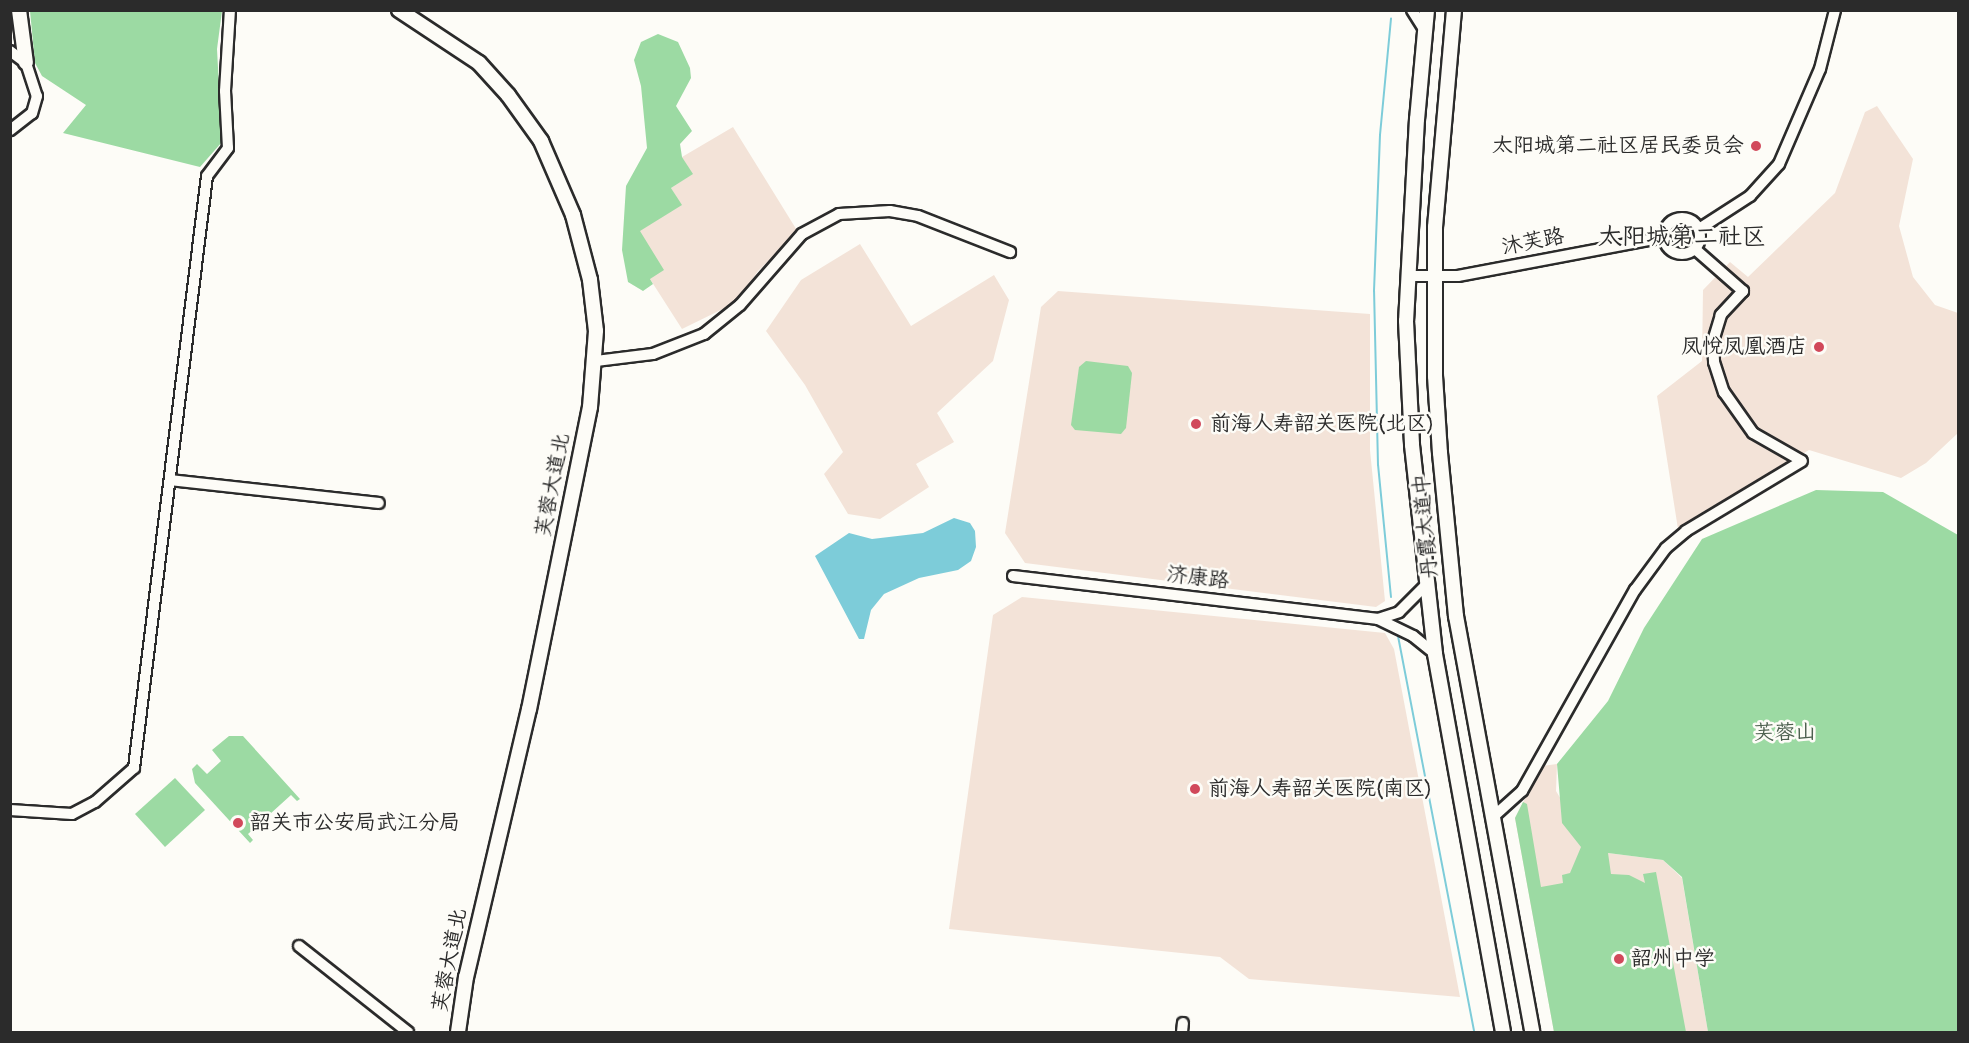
<!DOCTYPE html>
<meta charset="utf-8">
<style>
body{margin:0}
#map{position:relative;width:1969px;height:1043px;overflow:hidden;background:#fdfcf7;font-family:Pangolin,"LXGW WenKai TC",sans-serif}
div>[style]{position:absolute}
[style*='--x']{left:calc(var(--x)*1px);top:calc(var(--y)*1px);width:calc(var(--w)*1px);rotate:calc(var(--a)*1deg)}
.built>*{inset:0;background:#f3e3d8}
.green>*{inset:0;background:#9cdaa3}
.water>*{inset:0;background:#7dccd9}
.stream>*{height:2px;margin:-1px;padding:0 1px;transform-origin:1px;border-radius:1px;background:#7dccd9}
.roads{filter:drop-shadow(2px 0 #2b2b2b) drop-shadow(-2px 0 #2b2b2b) drop-shadow(0 2px #2b2b2b) drop-shadow(0 -2px #2b2b2b)}
.minor>*{height:10px;margin:-5px;padding:0 5px;transform-origin:5px;border-radius:5px;background:#fdfcf7}
.minor>.ring{margin:-5px;padding:0;box-sizing:content-box;background:none;border:10px solid #fdfcf7;border-radius:50%}
.major>*{height:14px;margin:-7px;padding:0 7px;transform-origin:7px;border-radius:7px;background:#fdfcf7}
.dots>*{width:16px;height:16px;translate:-50% -50%;box-sizing:border-box;border:3px solid #fdfcf7;border-radius:50%}
span{translate:-50% -50%;white-space:nowrap;text-align:center;line-height:1.15;-webkit-text-stroke:5px #fdfcf7;paint-order:stroke}
.poi-label{font-size:21px;color:#2b2b2b}
.right{translate:-100% -50%;text-align:right}
.left{translate:0 -50%;text-align:left}
.street-label{font-size:21px;color:#2b2b2b}
.park-label{font-size:21px;color:#4d604f}
.quarter-label{font-size:24px;color:#2b2b2b}
.frame{position:absolute;inset:0;border:12px solid #2b2b2b;pointer-events:none}
</style>
<div id="map">
<div class="built">
<i style="clip-path:polygon(1877px 106px,1913px 159px,1899px 226px,1913px 277px,1935px 305px,1958px 313px,1958px 433px,1926px 463px,1901px 478px,1809px 450px,1678px 529px,1657px 396px,1702px 361px,1703px 290px,1730px 262px,1748px 277px,1835px 193px,1865px 112px)"></i>
<i style="clip-path:polygon(733px 127px,798px 232px,758px 271px,737px 302px,682px 329px,650px 279px,639px 231px,681px 205px,671px 188px,692px 174px,682px 157px)"></i>
<i style="clip-path:polygon(860px 244px,911px 326px,994px 275px,1009px 300px,993px 361px,937px 413px,954px 442px,916px 464px,929px 487px,880px 519px,848px 514px,824px 474px,843px 452px,805px 385px,766px 331px,801px 280px)"></i>
<i style="clip-path:polygon(1058px 291px,1370px 314px,1370px 450px,1385px 601px,1376px 607px,1025px 563px,1005px 533px,1041px 307px)"></i>
<i style="clip-path:polygon(1022px 597px,1385px 633px,1394px 649px,1460px 997px,1249px 979px,1220px 957px,949px 929px,993px 615px)"></i>
<i style="clip-path:polygon(1557px 764px,1556px 791px,1592px 851px,1663px 860px,1682px 878px,1708px 1032px,1554px 1032px,1515px 818px,1542px 766px)"></i>
</div>
<div class="green">
<i style="clip-path:polygon(30px 11px,222px 11px,217px 49px,222px 142px,200px 167px,63px 133px,86px 105px,42px 76px,35px 63px)"></i>
<i style="clip-path:polygon(658px 34px,678px 42px,690px 68px,691px 78px,676px 106px,692px 131px,680px 144px,682px 157px,693px 174px,671px 188px,682px 205px,640px 231px,664px 270px,650px 279px,653px 284px,643px 291px,628px 282px,622px 250px,626px 186px,647px 148px,641px 86px,634px 60px,641px 42px)"></i>
<i style="clip-path:polygon(1086px 361px,1128px 366px,1132px 373px,1126px 428px,1121px 434px,1075px 430px,1071px 425px,1079px 367px)"></i>
<i style="clip-path:polygon(1816px 490px,1883px 492px,1958px 535px,1958px 1032px,1708px 1032px,1682px 877px,1663px 860px,1608px 853px,1611px 874px,1629px 875px,1645px 883px,1643px 874px,1656px 872px,1686px 1032px,1554px 1032px,1515px 818px,1523px 802px,1527px 804px,1541px 887px,1563px 883px,1562px 875px,1570px 873px,1581px 847px,1562px 823px,1557px 764px,1608px 701px,1644px 628px,1702px 539px)"></i>
<i style="clip-path:polygon(229px 736px,243px 736px,300px 799px,297px 801px,291px 795px,248px 834px,253px 840px,250px 843px,195px 783px,192px 769px,197px 764px,207px 774px,221px 761px,212px 750px)"></i>
<i style="clip-path:polygon(175px 778px,205px 810px,165px 847px,135px 814px)"></i>
</div>
<div class="water">
<i style="clip-path:polygon(954px 518px,970px 523px,975px 531px,976px 547px,971px 561px,958px 570px,919px 578px,884px 594px,871px 610px,864px 639px,859px 639px,815px 556px,849px 533px,872px 539px,923px 533px)"></i>
</div>
<div class="stream">
<i style="--x:1391;--y:597;--w:133;--a:-95.6"></i>
<i style="--x:1378;--y:465;--w:174;--a:-91.3"></i>
<i style="--x:1374;--y:291;--w:156;--a:-87.8"></i>
<i style="--x:1380;--y:135;--w:117;--a:-84.6"></i>
<i style="--x:1398;--y:636;--w:403;--a:79.1"></i>
</div>
<div class="roads">
<div class="minor">
<i style="--x:1412;--y:10;--w:25;--a:58"></i>
<i style="--x:10;--y:51;--w:20;--a:37"></i>
<i style="--x:26;--y:63;--w:35;--a:72"></i>
<i style="--x:37;--y:96;--w:18;--a:106"></i>
<i style="--x:32;--y:113;--w:28;--a:142"></i>
<i class="ring" style="left:1664px;top:218px;width:26px;height:26px"></i>
<i style="--x:1699;--y:229;--w:61;--a:-32.9"></i>
<i style="--x:1750;--y:196;--w:43;--a:-47.8"></i>
<i style="--x:1779;--y:164;--w:103;--a:-66.7"></i>
<i style="--x:1820;--y:69;--w:61;--a:-75.7"></i>
<i style="--x:1695;--y:249;--w:64;--a:41.2"></i>
<i style="--x:1743;--y:291;--w:33;--a:133"></i>
<i style="--x:1721;--y:315;--w:28;--a:107"></i>
<i style="--x:1713;--y:342;--w:20;--a:87"></i>
<i style="--x:1714;--y:362;--w:32;--a:72"></i>
<i style="--x:1724;--y:392;--w:50;--a:54.7"></i>
<i style="--x:1753;--y:433;--w:56;--a:29.7"></i>
<i style="--x:1408;--y:276;--w:50;--a:0"></i>
<i style="--x:1458;--y:276;--w:210;--a:-10.7"></i>
<i style="--x:596;--y:361;--w:57;--a:-7"></i>
<i style="--x:653;--y:354;--w:55;--a:-21.4"></i>
<i style="--x:704;--y:334;--w:46;--a:-38.9"></i>
<i style="--x:740;--y:305;--w:94;--a:-48.9"></i>
<i style="--x:802;--y:234;--w:42;--a:-28.4"></i>
<i style="--x:839;--y:214;--w:51;--a:-3.4"></i>
<i style="--x:890;--y:211;--w:28;--a:10"></i>
<i style="--x:918;--y:216;--w:99;--a:21.4"></i>
<i style="--x:170;--y:480;--w:210;--a:6.3"></i>
<i style="--x:1013;--y:576;--w:368;--a:6.7"></i>
<i style="--x:1378;--y:619;--w:39;--a:26"></i>
<i style="--x:1413;--y:636;--w:28;--a:39"></i>
<i style="--x:1378;--y:619;--w:22;--a:-18"></i>
<i style="--x:1399;--y:612;--w:37;--a:-45"></i>
<i style="--x:10;--y:810;--w:62;--a:3.7"></i>
<i style="--x:72;--y:814;--w:26;--a:-28"></i>
<i style="--x:95;--y:802;--w:52;--a:-41.1"></i>
<i style="--x:134;--y:768;--w:596;--a:-82.97"></i>
<i style="--x:207;--y:176;--w:35;--a:-53"></i>
<i style="--x:228;--y:148;--w:57;--a:-93"></i>
<i style="--x:225;--y:91;--w:81;--a:-86.5"></i>
<i style="--x:1493;--y:817;--w:39;--a:-42"></i>
<i style="--x:1522;--y:791;--w:231;--a:-60.7"></i>
<i style="--x:1635;--y:590;--w:52;--a:-53.6"></i>
<i style="--x:1666;--y:548;--w:26;--a:-40"></i>
<i style="--x:1686;--y:531;--w:135;--a:-31.1"></i>
<i style="--x:299;--y:946;--w:139;--a:38.3"></i>
<i style="--x:1182;--y:1032;--w:9;--a:-84"></i>
</div>
<div class="major">
<i style="--x:19;--y:10;--w:53;--a:82.5"></i>
<i style="--x:399;--y:10;--w:96;--a:33.5"></i>
<i style="--x:479;--y:63;--w:43;--a:47.8"></i>
<i style="--x:508;--y:95;--w:57;--a:54.3"></i>
<i style="--x:541;--y:141;--w:81;--a:66.6"></i>
<i style="--x:573;--y:215;--w:67;--a:75.3"></i>
<i style="--x:590;--y:280;--w:51;--a:83.3"></i>
<i style="--x:596;--y:331;--w:76;--a:94.5"></i>
<i style="--x:590;--y:407;--w:308;--a:101.4"></i>
<i style="--x:529;--y:709;--w:275;--a:103.2"></i>
<i style="--x:466;--y:977;--w:56;--a:98.3"></i>
<i style="--x:1427;--y:10;--w:109;--a:95.2"></i>
<i style="--x:1417;--y:119;--w:202;--a:93.1"></i>
<i style="--x:1406;--y:321;--w:124;--a:87.2"></i>
<i style="--x:1412;--y:445;--w:210;--a:83.7"></i>
<i style="--x:1435;--y:654;--w:384;--a:79.8"></i>
<i style="--x:1454;--y:10;--w:218;--a:95"></i>
<i style="--x:1435;--y:227;--w:149;--a:90"></i>
<i style="--x:1435;--y:376;--w:77;--a:86.3"></i>
<i style="--x:1440;--y:453;--w:164;--a:84.4"></i>
<i style="--x:1456;--y:616;--w:423;--a:79.6"></i>
</div>
</div>
<div class="dots">
<i style="left:1756px;top:146px;background:#d1495b"></i>
<i style="left:1819px;top:347px;background:#d1495b"></i>
<i style="left:1196px;top:424px;background:#d1495b"></i>
<i style="left:1195px;top:789px;background:#d1495b"></i>
<i style="left:238px;top:823px;background:#d1495b"></i>
<i style="left:1619px;top:959px;background:#d1495b"></i>
</div>
<div class="poi-label">
<span class="right" style="left:1744px;top:146px">太阳城第二社区居民委员会</span>
<span class="right" style="left:1807px;top:347px">凤悦凤凰酒店</span>
<span class="left" style="left:1210px;top:424px">前海人寿韶关医院(北区)</span>
<span class="left" style="left:1208px;top:789px">前海人寿韶关医院(南区)</span>
<span class="left" style="left:250px;top:823px">韶关市公安局武江分局</span>
<span class="left" style="left:1631px;top:959px">韶州中学</span>
</div>
<div class="street-label">
<span style="left:1533px;top:242px;rotate:-11deg">沐芙路</span>
<span style="left:553px;top:485px;rotate:-79deg">芙蓉大道北</span>
<span style="left:1426px;top:526px;rotate:-95deg">丹霞大道中</span>
<span style="left:1198px;top:578px;rotate:7deg">济康路</span>
<span style="left:450px;top:960px;rotate:-79deg">芙蓉大道北</span>
</div>
<div class="park-label">
<span style="left:1785px;top:733px">芙蓉山</span>
</div>
<div class="quarter-label">
<span style="left:1682px;top:237px">太阳城第二社区</span>
</div>
<div class="frame"></div>
</div>
